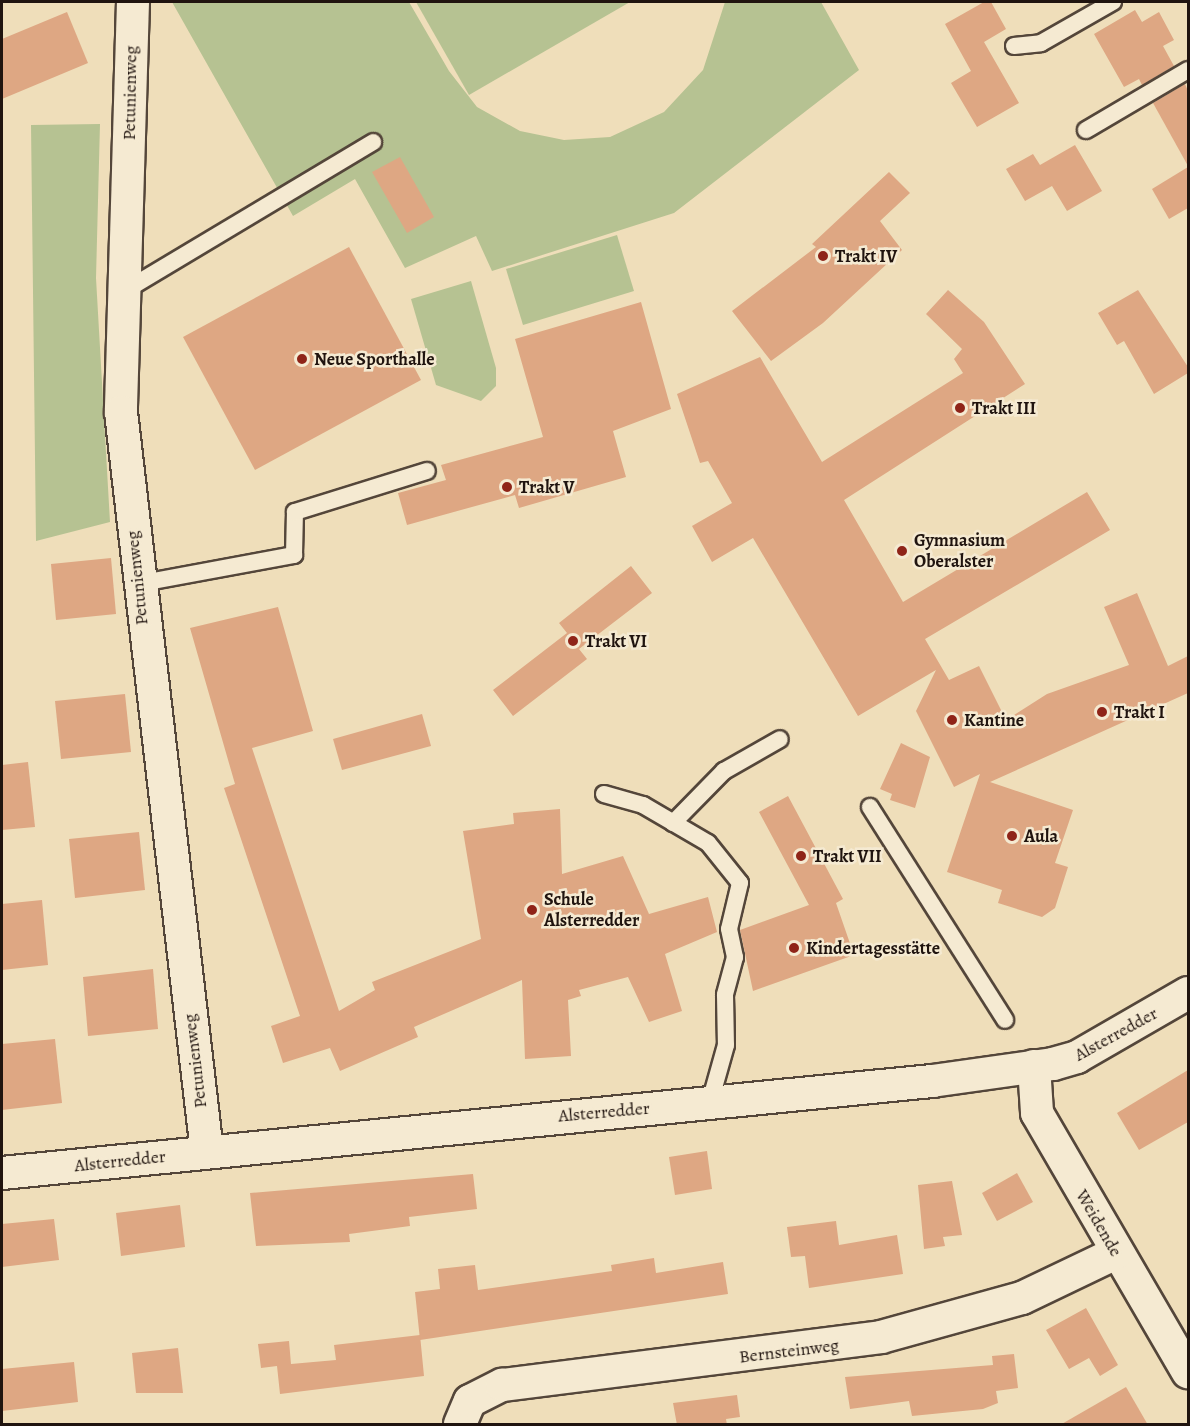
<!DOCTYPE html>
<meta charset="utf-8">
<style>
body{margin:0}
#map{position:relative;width:1190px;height:1426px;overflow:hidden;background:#efdeba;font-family:Alegreya,serif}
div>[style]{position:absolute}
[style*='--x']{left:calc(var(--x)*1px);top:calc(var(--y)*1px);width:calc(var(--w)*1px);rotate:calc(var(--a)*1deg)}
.green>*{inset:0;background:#b6c292}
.building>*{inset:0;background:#dea783}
.roads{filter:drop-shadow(2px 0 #54463a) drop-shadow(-2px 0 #54463a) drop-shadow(0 2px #54463a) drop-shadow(0 -2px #54463a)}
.lane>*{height:16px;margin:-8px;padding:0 8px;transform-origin:8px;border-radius:8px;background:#f5ead2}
.street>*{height:32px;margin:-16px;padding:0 16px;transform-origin:16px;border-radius:16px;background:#f5ead2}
.dots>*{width:16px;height:16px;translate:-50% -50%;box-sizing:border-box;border:3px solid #f5ead2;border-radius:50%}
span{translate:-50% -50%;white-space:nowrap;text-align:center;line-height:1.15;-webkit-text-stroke:5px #f5ead2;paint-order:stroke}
.street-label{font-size:18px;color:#20140f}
.poi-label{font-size:18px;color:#20140f;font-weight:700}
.left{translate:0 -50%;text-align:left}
.frame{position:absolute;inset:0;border:3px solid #20140f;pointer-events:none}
</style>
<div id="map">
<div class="green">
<i style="clip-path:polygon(172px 2px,409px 2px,449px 71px,477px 107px,520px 131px,564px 140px,610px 137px,664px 112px,703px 70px,725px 2px,821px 2px,859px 70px,674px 213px,492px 271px,476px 236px,405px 268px,355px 179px,293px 216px)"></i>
<i style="clip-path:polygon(416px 2px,630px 2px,469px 95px)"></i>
<i style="clip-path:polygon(100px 124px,96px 278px,110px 522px,36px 541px,31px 125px)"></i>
<i style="clip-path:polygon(617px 235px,634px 291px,523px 325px,506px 269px)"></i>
<i style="clip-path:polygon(471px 281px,496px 368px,496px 386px,481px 401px,436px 385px,411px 299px)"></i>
</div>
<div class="building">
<i style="clip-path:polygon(984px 2px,991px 2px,1006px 29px,984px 42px,1019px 103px,977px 127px,951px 83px,971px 71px,945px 24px)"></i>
<i style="clip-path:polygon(1135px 10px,1142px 22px,1159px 12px,1174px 40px,1163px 46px,1174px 66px,1142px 85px,1139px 79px,1124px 87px,1094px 34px)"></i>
<i style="clip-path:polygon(67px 12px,88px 63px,2px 99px,2px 39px)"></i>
<i style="clip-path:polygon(1185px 84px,1188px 91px,1188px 166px,1153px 103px)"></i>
<i style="clip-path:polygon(1075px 145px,1102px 191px,1067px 211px,1052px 186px,1025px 201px,1006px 169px,1033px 154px,1040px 165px)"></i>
<i style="clip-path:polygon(400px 157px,434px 217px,407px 233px,372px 172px)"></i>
<i style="clip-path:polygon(1188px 167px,1188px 208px,1169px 219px,1152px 189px)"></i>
<i style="clip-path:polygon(889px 172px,910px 193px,880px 221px,902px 250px,823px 323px,771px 361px,732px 311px,816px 247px,812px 244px)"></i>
<i style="clip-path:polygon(349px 247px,421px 380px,255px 470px,183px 337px)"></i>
<i style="clip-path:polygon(948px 290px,984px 322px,1025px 384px,844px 500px,903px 602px,1087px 492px,1110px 530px,925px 639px,949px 680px,979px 666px,1006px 720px,1047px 694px,1129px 665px,1104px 607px,1137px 593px,1168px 666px,1188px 656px,1188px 693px,990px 782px,1073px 810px,1055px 863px,1068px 867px,1055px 908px,1042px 917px,998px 903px,1002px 890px,947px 872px,980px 774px,954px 787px,916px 711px,936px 670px,858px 716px,753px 538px,712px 562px,692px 526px,732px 503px,708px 461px,700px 463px,677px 394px,760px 357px,822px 462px,963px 373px,954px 359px,962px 349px,926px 314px)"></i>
<i style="clip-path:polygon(1138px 290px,1188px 367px,1188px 373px,1154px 394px,1124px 341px,1117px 345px,1098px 313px)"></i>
<i style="clip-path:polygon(641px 302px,671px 409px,613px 431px,626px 477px,519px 508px,515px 495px,407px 525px,398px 493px,446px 480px,441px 465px,543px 437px,515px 339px)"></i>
<i style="clip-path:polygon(111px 558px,116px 614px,56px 620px,51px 564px)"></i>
<i style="clip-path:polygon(631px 566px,652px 593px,579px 649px,587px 659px,513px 716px,493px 690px,567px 633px,559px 623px)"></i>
<i style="clip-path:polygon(278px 607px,313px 731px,252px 748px,339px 1011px,375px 990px,372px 982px,481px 939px,463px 831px,514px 824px,513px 813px,560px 809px,562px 874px,623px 856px,649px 914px,708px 897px,717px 932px,665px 954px,682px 1011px,649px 1022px,628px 977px,579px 990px,581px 996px,568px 1000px,571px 1056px,525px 1059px,522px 980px,414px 1027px,418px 1037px,340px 1071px,330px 1048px,283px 1063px,271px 1026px,300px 1016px,224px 788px,235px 784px,190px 628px)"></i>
<i style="clip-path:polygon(125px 694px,131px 752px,61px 759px,55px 701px)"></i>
<i style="clip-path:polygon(422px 714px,431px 746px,342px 770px,333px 739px)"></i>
<i style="clip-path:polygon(901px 743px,930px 757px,915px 808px,890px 800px,892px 794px,880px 789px)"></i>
<i style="clip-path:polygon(28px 762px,35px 827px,2px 830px,2px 765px)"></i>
<i style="clip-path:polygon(788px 796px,843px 899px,836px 903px,854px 955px,753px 991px,740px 930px,809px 905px,759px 812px)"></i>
<i style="clip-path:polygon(139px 832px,145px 890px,75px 898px,69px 839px)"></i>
<i style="clip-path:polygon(42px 900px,48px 965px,2px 970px,2px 904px)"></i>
<i style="clip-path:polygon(153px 969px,158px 1029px,88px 1036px,83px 977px)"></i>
<i style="clip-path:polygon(55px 1039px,62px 1103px,2px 1110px,2px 1044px)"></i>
<i style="clip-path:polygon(1188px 1070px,1188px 1122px,1139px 1150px,1117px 1113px)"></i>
<i style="clip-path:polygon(707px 1151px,712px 1189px,675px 1195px,669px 1157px)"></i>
<i style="clip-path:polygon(1017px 1173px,1033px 1202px,997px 1221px,982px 1193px)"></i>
<i style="clip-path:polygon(473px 1174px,477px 1209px,409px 1217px,410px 1226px,349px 1234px,350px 1242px,256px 1246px,250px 1193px)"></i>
<i style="clip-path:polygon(952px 1181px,962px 1235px,943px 1237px,945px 1246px,924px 1249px,918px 1185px)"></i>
<i style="clip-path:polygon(180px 1205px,185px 1247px,121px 1256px,116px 1213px)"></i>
<i style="clip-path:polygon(54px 1219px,59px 1260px,2px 1267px,2px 1224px)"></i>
<i style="clip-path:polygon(836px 1221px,839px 1245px,897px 1235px,903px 1274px,809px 1288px,805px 1256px,791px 1257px,787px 1227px)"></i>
<i style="clip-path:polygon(654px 1258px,656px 1273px,723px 1262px,728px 1294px,420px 1340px,415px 1292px,440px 1289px,438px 1269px,475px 1265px,478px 1290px,612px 1271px,611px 1265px)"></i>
<i style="clip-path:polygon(1086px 1308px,1118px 1365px,1100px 1376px,1089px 1358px,1069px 1369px,1046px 1330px)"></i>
<i style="clip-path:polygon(420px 1335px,424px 1376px,280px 1394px,277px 1366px,261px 1368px,258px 1344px,289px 1341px,291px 1364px,336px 1360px,334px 1345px)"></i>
<i style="clip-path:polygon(178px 1348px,183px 1393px,136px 1393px,132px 1353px)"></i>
<i style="clip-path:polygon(1014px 1354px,1018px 1388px,996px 1391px,998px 1403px,983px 1409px,912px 1416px,909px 1401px,850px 1409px,845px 1377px,993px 1365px,992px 1356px)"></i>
<i style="clip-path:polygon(74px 1362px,78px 1402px,2px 1411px,2px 1369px)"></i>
<i style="clip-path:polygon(1126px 1387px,1148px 1425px,1060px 1425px)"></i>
<i style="clip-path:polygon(737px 1395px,740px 1417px,726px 1419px,727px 1425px,677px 1425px,673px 1403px)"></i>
</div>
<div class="roads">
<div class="lane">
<i style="--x:1014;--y:46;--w:27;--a:-6"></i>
<i style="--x:1041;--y:43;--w:83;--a:-29.7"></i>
<i style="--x:1086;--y:130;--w:118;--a:-30.5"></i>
<i style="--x:126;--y:290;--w:288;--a:-30.9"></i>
<i style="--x:137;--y:584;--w:160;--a:-10.5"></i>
<i style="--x:294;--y:555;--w:43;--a:-88.7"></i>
<i style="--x:295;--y:512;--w:138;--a:-17.3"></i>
<i style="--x:604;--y:794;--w:41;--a:15.8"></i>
<i style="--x:643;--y:805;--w:75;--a:30.3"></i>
<i style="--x:708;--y:843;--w:51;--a:51.3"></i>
<i style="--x:740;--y:883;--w:47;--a:103.4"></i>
<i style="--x:729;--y:929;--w:29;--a:78"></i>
<i style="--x:735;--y:957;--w:39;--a:105"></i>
<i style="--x:725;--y:995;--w:50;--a:88.9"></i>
<i style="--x:726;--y:1045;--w:59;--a:105.7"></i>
<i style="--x:870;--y:807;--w:252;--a:57.6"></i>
<i style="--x:673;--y:823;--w:73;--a:-45.6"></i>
<i style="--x:724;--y:771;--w:64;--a:-29.7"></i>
</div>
<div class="street">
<i style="--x:133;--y:2;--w:410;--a:91.7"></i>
<i style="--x:121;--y:412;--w:745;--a:83.37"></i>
<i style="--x:1034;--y:1066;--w:47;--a:86.3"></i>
<i style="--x:1037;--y:1113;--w:300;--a:59.8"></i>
<i style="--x:2;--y:1173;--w:935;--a:-5.65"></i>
<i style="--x:932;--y:1081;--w:122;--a:-8"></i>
<i style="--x:1053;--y:1064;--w:25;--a:-16"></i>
<i style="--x:1077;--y:1057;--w:128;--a:-30"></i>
<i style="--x:460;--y:1424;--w:25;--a:-67"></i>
<i style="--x:470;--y:1401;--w:36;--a:-27"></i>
<i style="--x:502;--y:1385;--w:382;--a:-7.2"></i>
<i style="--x:881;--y:1337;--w:146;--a:-15.5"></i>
<i style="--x:1022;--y:1298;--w:104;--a:-25.6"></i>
</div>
</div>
<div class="dots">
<i style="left:823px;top:256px;background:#8f2418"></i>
<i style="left:302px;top:359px;background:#8f2418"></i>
<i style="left:960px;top:408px;background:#8f2418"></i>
<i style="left:507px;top:487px;background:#8f2418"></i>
<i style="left:902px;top:551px;background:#8f2418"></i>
<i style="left:573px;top:641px;background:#8f2418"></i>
<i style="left:1102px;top:712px;background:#8f2418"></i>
<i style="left:952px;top:720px;background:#8f2418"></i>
<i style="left:1012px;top:836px;background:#8f2418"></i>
<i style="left:801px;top:856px;background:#8f2418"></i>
<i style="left:532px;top:910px;background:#8f2418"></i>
<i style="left:794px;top:948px;background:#8f2418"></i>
</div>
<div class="street-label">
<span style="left:130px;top:93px;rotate:-89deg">Petunienweg</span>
<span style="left:137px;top:578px;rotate:-96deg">Petunienweg</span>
<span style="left:1116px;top:1034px;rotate:-29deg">Alsterredder</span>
<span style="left:195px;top:1061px;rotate:-97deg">Petunienweg</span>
<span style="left:604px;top:1112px;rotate:-5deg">Alsterredder</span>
<span style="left:120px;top:1161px;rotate:-6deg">Alsterredder</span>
<span style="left:1099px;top:1223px;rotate:60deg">Weidende</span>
<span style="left:789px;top:1351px;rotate:-7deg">Bernsteinweg</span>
</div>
<div class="poi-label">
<span class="left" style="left:835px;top:256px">Trakt IV</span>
<span class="left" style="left:314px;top:359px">Neue Sporthalle</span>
<span class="left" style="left:972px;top:408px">Trakt III</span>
<span class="left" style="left:519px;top:487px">Trakt V</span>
<span class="left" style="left:914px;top:551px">Gymnasium<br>Oberalster</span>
<span class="left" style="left:585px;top:641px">Trakt VI</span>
<span class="left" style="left:1114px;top:712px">Trakt I</span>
<span class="left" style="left:964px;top:720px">Kantine</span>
<span class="left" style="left:1024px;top:836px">Aula</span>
<span class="left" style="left:813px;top:856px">Trakt VII</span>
<span class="left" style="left:544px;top:910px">Schule<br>Alsterredder</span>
<span class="left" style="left:806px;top:948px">Kindertagesstätte</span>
</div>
<div class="frame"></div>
</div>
